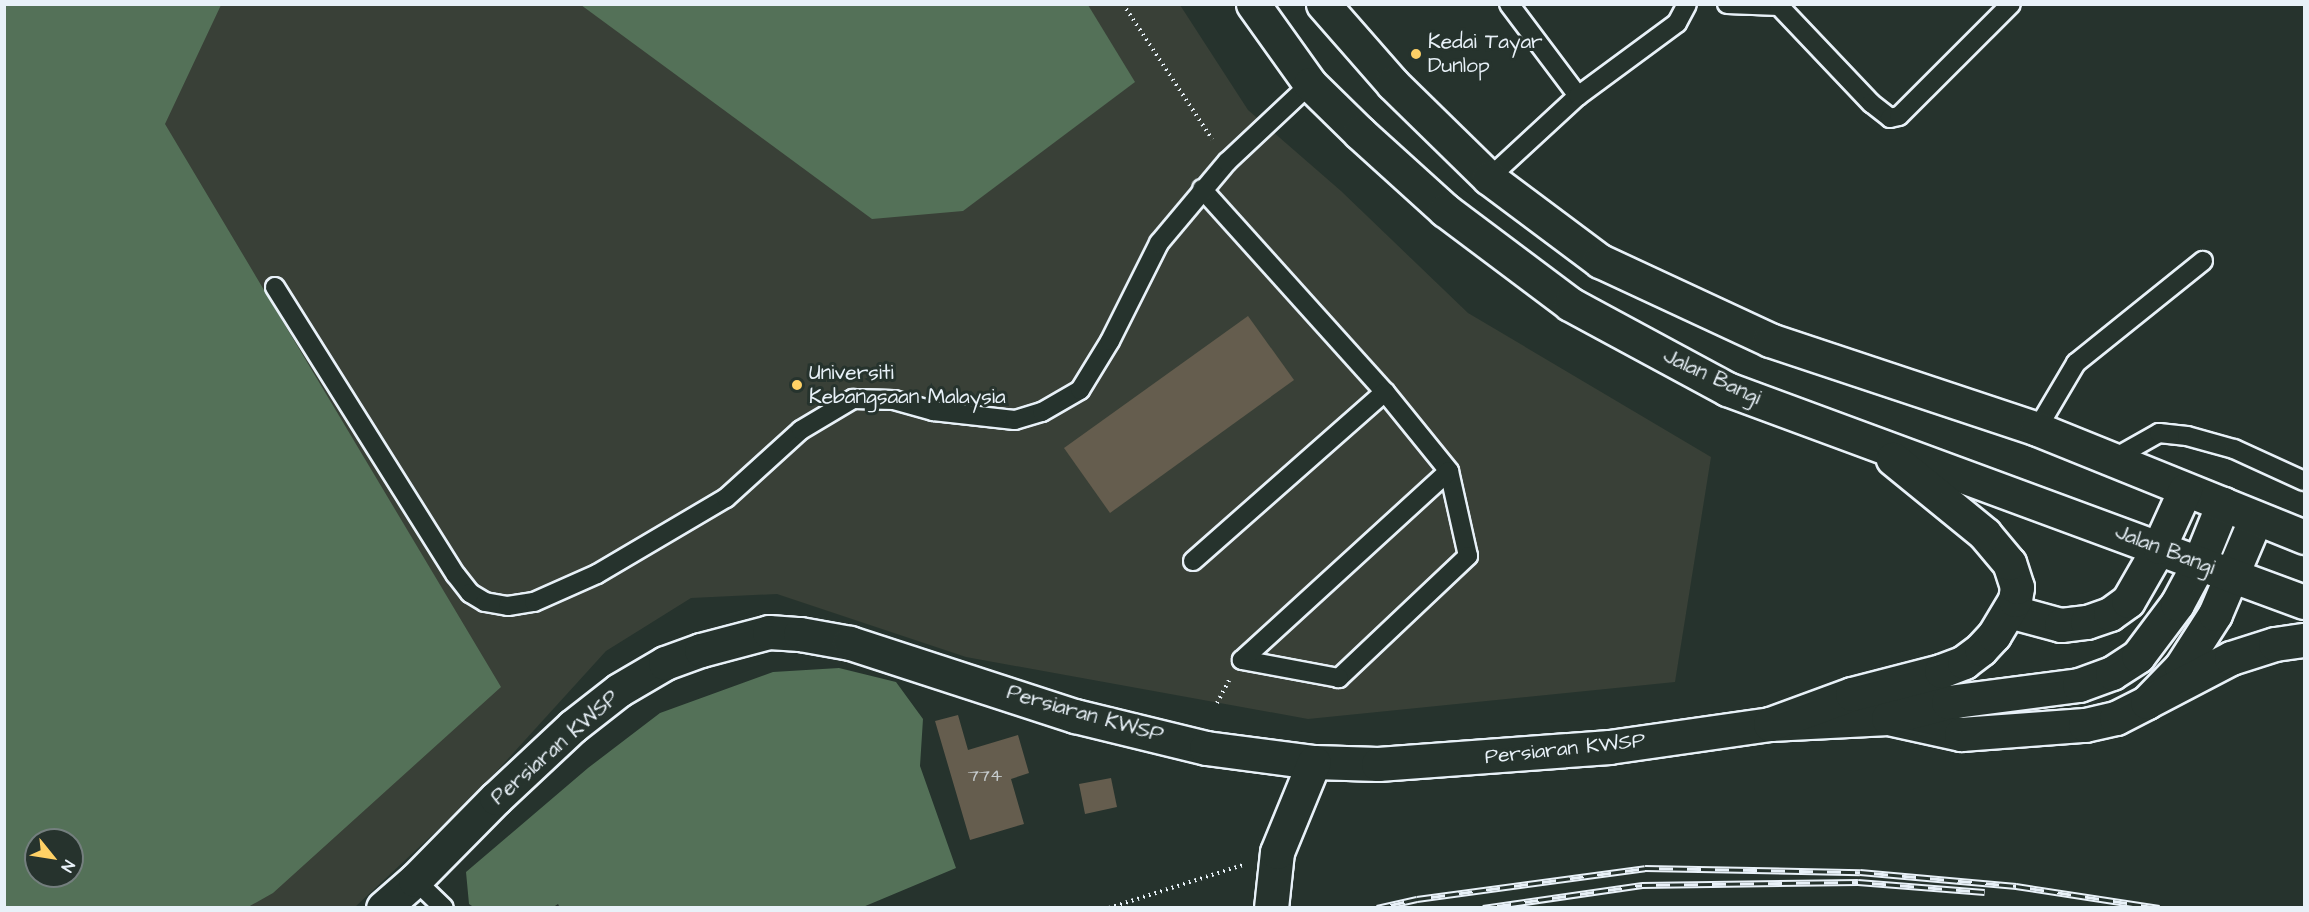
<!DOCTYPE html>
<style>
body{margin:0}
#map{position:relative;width:2309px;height:912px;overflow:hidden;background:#26332d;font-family:"Architects Daughter",sans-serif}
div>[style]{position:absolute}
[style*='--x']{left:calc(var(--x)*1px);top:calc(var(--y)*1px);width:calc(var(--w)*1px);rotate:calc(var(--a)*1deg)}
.built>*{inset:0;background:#394037}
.green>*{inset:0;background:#547158}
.building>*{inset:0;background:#655d4e}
.path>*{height:4px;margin-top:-2px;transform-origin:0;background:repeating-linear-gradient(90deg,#e8f1f8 0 1.5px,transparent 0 6px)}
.roads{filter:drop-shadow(2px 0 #e8f1f8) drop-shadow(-2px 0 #e8f1f8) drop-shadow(0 2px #e8f1f8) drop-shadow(0 -2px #e8f1f8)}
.service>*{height:18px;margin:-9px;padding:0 9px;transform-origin:9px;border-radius:9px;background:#26332d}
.tertiary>*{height:33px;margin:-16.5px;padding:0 16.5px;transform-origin:16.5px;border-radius:16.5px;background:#26332d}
.primary>*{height:33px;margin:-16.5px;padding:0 16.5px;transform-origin:16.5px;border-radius:16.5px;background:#26332d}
.rail>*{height:7px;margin-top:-3.5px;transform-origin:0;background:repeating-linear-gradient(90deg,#26332d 0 14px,#e8f1f8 0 28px);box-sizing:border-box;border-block:2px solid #e8f1f8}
.dots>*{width:16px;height:16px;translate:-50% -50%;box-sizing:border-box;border:3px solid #26332d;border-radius:50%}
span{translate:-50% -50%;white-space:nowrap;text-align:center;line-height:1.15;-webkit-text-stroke:6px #26332d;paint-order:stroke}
.number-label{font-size:18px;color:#c7ccce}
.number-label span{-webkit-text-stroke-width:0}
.poi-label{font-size:21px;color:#e8f1f8}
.left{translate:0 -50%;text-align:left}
.street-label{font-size:21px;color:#e8f1f8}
.frame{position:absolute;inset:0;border:6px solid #e8f1f8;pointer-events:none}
.north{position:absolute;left:24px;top:828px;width:60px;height:60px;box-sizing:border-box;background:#26332d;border:2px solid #747f7e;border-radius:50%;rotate:120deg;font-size:16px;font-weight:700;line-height:24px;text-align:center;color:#e8f1f8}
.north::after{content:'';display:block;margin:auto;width:21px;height:27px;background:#ffd166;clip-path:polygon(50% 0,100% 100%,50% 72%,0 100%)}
</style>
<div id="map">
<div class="built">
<i style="clip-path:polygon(evenodd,5px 5px,1180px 5px,1248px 110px,1341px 191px,1468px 313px,1711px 457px,1675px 682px,1308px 719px,966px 657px,777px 594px,691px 598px,606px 651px,476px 794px,355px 907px,5px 908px,5px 5px,36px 840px,72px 840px,72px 876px,36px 876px,36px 840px)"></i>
</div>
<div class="green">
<i style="clip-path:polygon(evenodd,5px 4px,221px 5px,165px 124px,501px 687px,273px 893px,248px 907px,5px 907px,5px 4px,36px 840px,72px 840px,72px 876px,36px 876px,36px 840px)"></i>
<i style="clip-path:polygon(581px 5px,1088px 5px,1135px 82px,963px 211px,872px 219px)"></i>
<i style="clip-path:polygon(839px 668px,896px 682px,923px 719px,920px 766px,956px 868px,863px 907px,560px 908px,558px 904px,552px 908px,475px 908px,469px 904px,466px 872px,588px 768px,660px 713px,773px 672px)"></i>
</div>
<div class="building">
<i style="clip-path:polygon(1248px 316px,1294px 380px,1110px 513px,1064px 448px)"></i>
<i style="clip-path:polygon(958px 715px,968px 750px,1018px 735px,1029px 773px,1011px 779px,1024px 824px,970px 840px,935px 721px)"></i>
<i style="clip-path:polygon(1111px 778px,1117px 807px,1085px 814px,1079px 784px)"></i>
</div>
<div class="path">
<i style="--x:1123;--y:4;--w:162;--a:56.6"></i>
<i style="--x:1217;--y:703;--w:26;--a:-62"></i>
<i style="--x:1109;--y:908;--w:141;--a:-17.8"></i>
</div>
<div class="roads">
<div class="service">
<i style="--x:1509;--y:4;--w:115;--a:53.1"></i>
<i style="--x:1727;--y:4;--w:52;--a:2.2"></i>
<i style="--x:1779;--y:6;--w:134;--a:46.5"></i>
<i style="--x:1871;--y:103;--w:24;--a:38"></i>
<i style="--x:1890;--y:118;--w:9;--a:-13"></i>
<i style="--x:1899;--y:116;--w:158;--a:-45"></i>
<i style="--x:1489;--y:178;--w:121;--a:-42.7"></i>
<i style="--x:1578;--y:96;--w:123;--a:-36.4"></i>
<i style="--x:1677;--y:23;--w:21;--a:-62"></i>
<i style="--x:1202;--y:189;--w:273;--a:48"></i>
<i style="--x:1385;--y:392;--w:102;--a:51"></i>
<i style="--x:1449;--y:471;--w:87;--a:77.4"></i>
<i style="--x:1468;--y:556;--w:178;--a:136.6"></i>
<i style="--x:1339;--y:678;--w:99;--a:-169.5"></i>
<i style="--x:275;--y:287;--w:340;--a:57.9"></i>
<i style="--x:456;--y:575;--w:23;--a:52"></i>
<i style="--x:470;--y:593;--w:17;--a:31"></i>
<i style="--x:485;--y:602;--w:23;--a:10"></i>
<i style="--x:508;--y:606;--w:26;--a:-9"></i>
<i style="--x:534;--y:602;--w:69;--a:-24"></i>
<i style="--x:597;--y:574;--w:150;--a:-30.5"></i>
<i style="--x:726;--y:498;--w:101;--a:-42.2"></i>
<i style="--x:801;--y:430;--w:61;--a:-30.8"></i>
<i style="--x:853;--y:399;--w:41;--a:1.4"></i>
<i style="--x:894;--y:400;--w:41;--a:15.8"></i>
<i style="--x:933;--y:411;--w:82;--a:6.3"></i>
<i style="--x:1015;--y:420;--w:28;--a:-17"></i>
<i style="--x:1042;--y:412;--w:44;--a:-30.1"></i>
<i style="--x:1080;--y:390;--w:57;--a:-58.5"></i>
<i style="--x:1110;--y:341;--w:110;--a:-63.4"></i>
<i style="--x:1159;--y:243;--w:106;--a:-50"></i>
<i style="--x:1227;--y:162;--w:114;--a:-43.2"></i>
<i style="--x:2037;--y:429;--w:77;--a:-59.4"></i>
<i style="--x:2076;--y:363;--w:163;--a:-38.8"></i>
<i style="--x:2111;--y:460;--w:55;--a:-29.4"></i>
<i style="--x:2159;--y:433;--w:28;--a:6"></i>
<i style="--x:2187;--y:436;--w:49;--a:15.5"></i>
<i style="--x:2234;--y:449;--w:77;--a:24.6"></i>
<i style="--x:1193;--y:561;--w:256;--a:-41.4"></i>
<i style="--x:1242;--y:660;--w:280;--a:-42.4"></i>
<i style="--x:415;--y:880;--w:40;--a:44"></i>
</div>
<div class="tertiary">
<i style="--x:1892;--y:719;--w:71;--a:12.3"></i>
<i style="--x:1961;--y:734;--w:124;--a:-4.2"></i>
<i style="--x:2085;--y:725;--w:32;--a:-13"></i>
<i style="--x:2116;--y:718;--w:35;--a:-27"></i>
<i style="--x:2147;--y:702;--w:49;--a:-45.8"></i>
<i style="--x:2181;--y:667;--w:63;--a:-57.3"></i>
<i style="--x:2215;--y:614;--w:104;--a:-66.9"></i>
<i style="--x:383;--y:908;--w:43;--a:-41.2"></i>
<i style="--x:415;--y:880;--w:115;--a:-45.4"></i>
<i style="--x:496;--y:798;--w:105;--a:-43.1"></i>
<i style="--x:573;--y:726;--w:58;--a:-38"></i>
<i style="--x:619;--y:690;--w:53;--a:-30.4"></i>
<i style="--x:665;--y:663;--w:38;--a:-20"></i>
<i style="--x:701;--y:650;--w:70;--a:-14.8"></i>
<i style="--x:769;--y:632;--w:31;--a:4"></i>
<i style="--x:800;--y:634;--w:51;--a:10.2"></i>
<i style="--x:850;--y:643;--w:237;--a:18"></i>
<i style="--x:1075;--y:716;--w:135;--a:13.7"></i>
<i style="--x:1206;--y:748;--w:109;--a:7.4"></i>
<i style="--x:1314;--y:762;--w:64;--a:1.8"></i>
<i style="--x:1378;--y:764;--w:232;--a:-4.2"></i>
<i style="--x:1609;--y:747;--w:163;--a:-8.1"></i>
<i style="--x:1770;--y:724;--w:118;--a:-2.9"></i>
<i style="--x:1888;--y:718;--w:62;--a:-14.9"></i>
<i style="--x:1948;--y:702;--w:132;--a:-7.4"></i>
<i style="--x:2079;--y:685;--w:35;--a:-20"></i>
<i style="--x:2112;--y:673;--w:31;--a:-33"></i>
<i style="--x:2138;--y:656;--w:65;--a:-53.1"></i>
<i style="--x:2177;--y:604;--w:47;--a:-61.8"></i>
<i style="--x:2199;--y:563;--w:64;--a:-67.9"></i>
<i style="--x:1271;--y:908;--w:56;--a:-83.9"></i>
<i style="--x:1277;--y:852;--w:97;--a:-67.7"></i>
</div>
<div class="primary">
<i style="--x:1253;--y:4;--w:98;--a:54.5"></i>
<i style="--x:1310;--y:84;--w:70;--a:44.4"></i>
<i style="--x:1360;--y:133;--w:115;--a:42.2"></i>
<i style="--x:1445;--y:210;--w:156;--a:36.9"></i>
<i style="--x:1570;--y:304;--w:179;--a:28.4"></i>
<i style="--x:1727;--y:389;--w:615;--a:20.26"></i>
<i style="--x:1323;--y:4;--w:106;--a:48.8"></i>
<i style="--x:1393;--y:84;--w:134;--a:44.4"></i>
<i style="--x:1489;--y:178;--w:139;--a:36.8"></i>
<i style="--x:1600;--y:261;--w:187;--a:24.9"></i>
<i style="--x:1770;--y:340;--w:281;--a:18.4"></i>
<i style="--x:2037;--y:429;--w:288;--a:22"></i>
<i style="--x:2009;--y:611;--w:54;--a:15.1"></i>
<i style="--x:2061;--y:625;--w:26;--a:-7"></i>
<i style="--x:2087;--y:622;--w:24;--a:-19"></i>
<i style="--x:2110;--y:614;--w:22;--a:-36"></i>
<i style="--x:2128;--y:601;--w:62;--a:-60.1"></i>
<i style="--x:2159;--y:547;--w:63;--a:-65.5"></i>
<i style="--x:2147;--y:702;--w:95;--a:-27.6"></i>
<i style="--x:2231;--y:658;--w:46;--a:-17.7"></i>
<i style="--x:2275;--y:644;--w:29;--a:-8"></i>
<i style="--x:1770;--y:724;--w:87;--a:-20.1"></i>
<i style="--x:1852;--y:694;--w:92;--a:-14.5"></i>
<i style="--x:1941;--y:671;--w:25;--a:-21"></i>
<i style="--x:1964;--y:662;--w:21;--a:-37"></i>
<i style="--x:1981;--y:649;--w:19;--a:-47"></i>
<i style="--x:1994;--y:635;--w:41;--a:-59"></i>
<i style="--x:2015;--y:600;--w:13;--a:-81"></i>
<i style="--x:2017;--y:587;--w:25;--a:-108"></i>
<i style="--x:2009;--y:563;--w:38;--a:-130"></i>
<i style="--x:1985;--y:534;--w:119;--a:-140.8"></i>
</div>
</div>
<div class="rail">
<i style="--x:1377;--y:908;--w:41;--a:-12.7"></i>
<i style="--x:1417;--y:899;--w:230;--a:-7.7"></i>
<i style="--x:1645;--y:868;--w:215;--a:1.1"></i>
<i style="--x:1860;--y:872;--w:157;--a:5.1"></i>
<i style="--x:2016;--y:886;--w:145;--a:8.7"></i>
<i style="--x:1483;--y:908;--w:161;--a:-8.2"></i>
<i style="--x:1642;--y:885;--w:216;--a:-0.8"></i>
<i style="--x:1858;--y:882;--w:127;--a:4.5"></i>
</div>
<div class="dots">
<i style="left:1416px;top:54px;background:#ffd166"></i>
<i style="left:797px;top:385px;background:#ffd166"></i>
</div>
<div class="number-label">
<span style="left:985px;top:776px">774</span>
</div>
<div class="poi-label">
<span class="left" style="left:1428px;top:54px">Kedai Tayar<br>Dunlop</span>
<span class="left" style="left:809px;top:385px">Universiti<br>Kebangsaan Malaysia</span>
</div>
<div class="street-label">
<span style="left:1712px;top:377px;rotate:25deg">Jalan Bangi</span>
<span style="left:2165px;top:550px;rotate:21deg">Jalan Bangi</span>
<span style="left:1085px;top:714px;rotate:16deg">Persiaran KWSP</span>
<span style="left:555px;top:748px;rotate:-41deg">Persiaran KWSP</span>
<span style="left:1565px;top:749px;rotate:-6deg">Persiaran KWSP</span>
</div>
<div class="frame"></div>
<div class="north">N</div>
</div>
